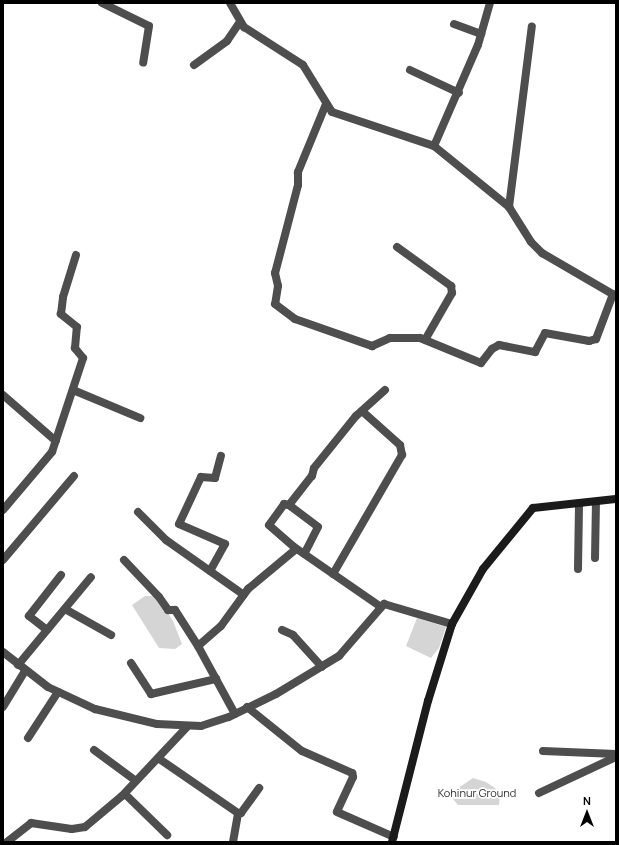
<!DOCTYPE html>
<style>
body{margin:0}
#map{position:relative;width:619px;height:845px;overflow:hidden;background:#fff;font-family:Manrope,sans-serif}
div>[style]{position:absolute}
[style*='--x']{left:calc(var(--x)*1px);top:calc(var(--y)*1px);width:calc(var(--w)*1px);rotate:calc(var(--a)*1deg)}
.green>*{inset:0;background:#d5d5d5}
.street>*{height:8px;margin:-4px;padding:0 4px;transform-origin:4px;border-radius:4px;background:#4e4e4e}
.secondary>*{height:8px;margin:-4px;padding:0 4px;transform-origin:4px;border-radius:4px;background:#1b1b1b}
span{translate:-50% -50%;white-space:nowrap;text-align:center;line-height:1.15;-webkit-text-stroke:3.5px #fff;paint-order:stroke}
.park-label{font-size:11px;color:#2c2c2c}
.frame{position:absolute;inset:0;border:4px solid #000;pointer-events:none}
.north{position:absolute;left:567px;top:793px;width:40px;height:40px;-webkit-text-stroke:3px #fff;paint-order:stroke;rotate:0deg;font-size:11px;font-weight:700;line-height:16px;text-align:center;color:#000}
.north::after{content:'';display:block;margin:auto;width:14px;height:18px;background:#000;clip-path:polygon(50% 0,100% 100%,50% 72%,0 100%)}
</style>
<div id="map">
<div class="green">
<i style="clip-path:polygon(145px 596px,157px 596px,173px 621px,182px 644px,175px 649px,159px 648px,132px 605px)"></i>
<i style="clip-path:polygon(417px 618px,446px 627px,439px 648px,431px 658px,406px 646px)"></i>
<i style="clip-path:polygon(473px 778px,486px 782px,495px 788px,500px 796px,499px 805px,458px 805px,452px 798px,454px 791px)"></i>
</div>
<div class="street">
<i style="--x:102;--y:3;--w:52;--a:26.1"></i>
<i style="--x:149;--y:26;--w:37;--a:99"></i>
<i style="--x:230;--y:3;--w:28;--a:60"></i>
<i style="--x:244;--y:27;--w:70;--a:32.8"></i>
<i style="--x:303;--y:65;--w:55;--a:58.3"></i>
<i style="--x:332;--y:112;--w:108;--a:18.4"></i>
<i style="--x:434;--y:146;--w:97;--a:39.1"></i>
<i style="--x:509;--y:207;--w:41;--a:57.8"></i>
<i style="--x:531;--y:242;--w:16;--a:45"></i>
<i style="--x:542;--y:253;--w:86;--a:30.2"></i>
<i style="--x:454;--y:24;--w:29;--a:20"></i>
<i style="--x:194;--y:65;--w:41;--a:-36"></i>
<i style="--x:227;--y:41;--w:23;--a:-56"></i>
<i style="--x:410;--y:70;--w:54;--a:25.1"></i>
<i style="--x:326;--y:104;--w:74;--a:112.4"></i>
<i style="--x:298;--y:172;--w:13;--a:90"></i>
<i style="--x:298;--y:185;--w:91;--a:104.6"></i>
<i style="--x:275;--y:273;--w:13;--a:77"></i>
<i style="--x:278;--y:286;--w:18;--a:99"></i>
<i style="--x:275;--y:304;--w:25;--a:37"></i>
<i style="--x:295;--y:319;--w:82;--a:19.3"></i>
<i style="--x:372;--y:346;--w:20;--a:-24"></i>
<i style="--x:390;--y:338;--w:30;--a:0"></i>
<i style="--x:420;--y:338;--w:66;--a:22.3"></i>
<i style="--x:481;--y:363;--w:18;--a:-52"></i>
<i style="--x:492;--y:349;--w:8;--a:-30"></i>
<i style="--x:499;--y:345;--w:37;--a:11"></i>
<i style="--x:535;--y:352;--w:21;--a:-62"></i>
<i style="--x:545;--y:333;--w:45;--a:10.3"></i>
<i style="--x:589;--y:341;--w:7;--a:-16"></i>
<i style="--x:596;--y:339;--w:48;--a:-69.3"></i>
<i style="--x:434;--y:146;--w:110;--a:-66.5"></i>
<i style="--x:478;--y:45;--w:44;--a:-74.1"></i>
<i style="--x:509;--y:207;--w:182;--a:-82.8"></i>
<i style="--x:397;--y:247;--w:67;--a:35.8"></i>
<i style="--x:451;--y:286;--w:7;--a:82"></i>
<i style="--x:452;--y:293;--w:54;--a:119.9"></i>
<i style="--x:73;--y:390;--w:73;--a:22.7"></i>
<i style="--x:3;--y:395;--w:70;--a:41"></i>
<i style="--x:289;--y:505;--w:36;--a:37"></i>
<i style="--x:318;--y:527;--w:30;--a:117"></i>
<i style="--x:3;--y:510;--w:76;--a:-49.8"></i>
<i style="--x:52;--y:452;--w:99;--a:-71.7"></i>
<i style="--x:83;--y:358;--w:13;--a:-129"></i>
<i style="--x:75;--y:348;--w:21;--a:-85"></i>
<i style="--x:77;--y:327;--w:21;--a:-141"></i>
<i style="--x:61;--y:314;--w:17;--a:-83"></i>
<i style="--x:63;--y:297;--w:44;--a:-72.8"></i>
<i style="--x:138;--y:512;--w:40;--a:45"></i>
<i style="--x:166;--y:540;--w:95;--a:35.2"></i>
<i style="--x:595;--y:558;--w:56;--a:-89"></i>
<i style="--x:3;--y:560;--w:110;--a:-49.8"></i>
<i style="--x:124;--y:560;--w:51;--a:46.6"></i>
<i style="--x:159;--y:597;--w:16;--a:55"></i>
<i style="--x:168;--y:610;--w:7;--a:0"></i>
<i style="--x:175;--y:610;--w:43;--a:57.4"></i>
<i style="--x:578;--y:569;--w:66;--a:-89.1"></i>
<i style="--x:210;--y:571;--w:31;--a:-61"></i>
<i style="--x:225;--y:544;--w:50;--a:-156.5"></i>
<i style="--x:179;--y:524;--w:52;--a:-64.9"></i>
<i style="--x:201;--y:477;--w:14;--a:4"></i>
<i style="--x:215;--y:478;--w:23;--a:-75"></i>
<i style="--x:333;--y:574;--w:138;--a:-59.9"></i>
<i style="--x:402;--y:455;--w:10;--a:-101"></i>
<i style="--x:400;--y:445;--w:51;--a:-138.2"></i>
<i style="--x:381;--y:607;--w:106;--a:-145.4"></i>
<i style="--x:294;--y:547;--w:33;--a:-139"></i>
<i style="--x:269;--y:525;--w:26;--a:-54"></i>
<i style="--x:284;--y:504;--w:5;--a:11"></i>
<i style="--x:289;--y:505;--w:37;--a:-52"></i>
<i style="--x:312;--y:476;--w:8;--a:-76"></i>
<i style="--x:314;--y:468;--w:67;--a:-51.1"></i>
<i style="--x:356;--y:416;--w:39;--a:-42"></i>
<i style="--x:65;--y:609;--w:53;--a:29.5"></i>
<i style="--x:47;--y:630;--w:23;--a:-142"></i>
<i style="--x:29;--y:616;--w:52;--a:-52"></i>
<i style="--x:282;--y:630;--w:12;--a:24"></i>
<i style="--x:293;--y:635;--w:43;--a:47.8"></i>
<i style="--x:3;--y:652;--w:57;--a:37.9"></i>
<i style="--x:48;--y:687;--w:52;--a:25.1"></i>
<i style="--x:95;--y:709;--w:64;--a:13.6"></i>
<i style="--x:157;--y:724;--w:44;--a:2.6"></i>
<i style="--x:201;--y:726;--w:29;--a:-18"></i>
<i style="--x:229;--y:717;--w:52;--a:-26.1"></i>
<i style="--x:276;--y:694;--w:74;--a:-31.1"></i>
<i style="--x:339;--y:656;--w:69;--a:-49.1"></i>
<i style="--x:384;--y:604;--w:71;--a:16.4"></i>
<i style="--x:131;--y:663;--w:37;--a:57"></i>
<i style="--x:151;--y:694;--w:67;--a:-13"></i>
<i style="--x:18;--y:665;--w:114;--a:-50.3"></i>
<i style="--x:3;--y:707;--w:42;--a:-58.6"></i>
<i style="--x:247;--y:707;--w:70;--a:38.7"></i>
<i style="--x:302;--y:751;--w:55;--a:23.7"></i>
<i style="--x:352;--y:773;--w:4;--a:76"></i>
<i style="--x:353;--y:777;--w:38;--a:115"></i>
<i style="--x:337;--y:812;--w:62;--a:23.7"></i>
<i style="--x:235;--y:714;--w:77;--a:-118.6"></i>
<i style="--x:198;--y:646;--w:30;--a:-41"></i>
<i style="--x:221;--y:626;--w:46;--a:-53.9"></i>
<i style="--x:248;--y:589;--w:62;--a:-39.8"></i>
<i style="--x:28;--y:738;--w:55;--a:-56.9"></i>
<i style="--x:94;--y:750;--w:52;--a:36.4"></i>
<i style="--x:543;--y:751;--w:73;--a:2.4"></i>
<i style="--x:158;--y:758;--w:97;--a:34.5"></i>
<i style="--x:238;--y:813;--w:3;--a:0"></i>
<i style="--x:241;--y:813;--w:31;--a:-54"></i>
<i style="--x:539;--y:793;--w:85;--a:-25.1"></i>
<i style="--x:125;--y:794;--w:59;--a:44.3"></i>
<i style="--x:7;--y:842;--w:31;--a:-38"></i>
<i style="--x:31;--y:823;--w:41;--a:8.3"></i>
<i style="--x:72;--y:829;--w:13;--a:-9"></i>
<i style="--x:85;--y:827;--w:48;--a:-40"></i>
<i style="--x:122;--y:796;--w:95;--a:-46.7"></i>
<i style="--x:233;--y:842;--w:29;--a:-80"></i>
</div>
<div class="secondary">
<i style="--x:392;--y:842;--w:146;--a:-75.7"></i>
<i style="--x:428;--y:701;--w:81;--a:-72.7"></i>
<i style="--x:452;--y:624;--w:63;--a:-60.6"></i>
<i style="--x:483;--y:569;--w:79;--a:-50.7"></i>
<i style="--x:533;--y:508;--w:83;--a:-6.2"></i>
</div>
<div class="park-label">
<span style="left:477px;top:793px">Kohinur Ground</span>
</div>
<div class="frame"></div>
<div class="north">N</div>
</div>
